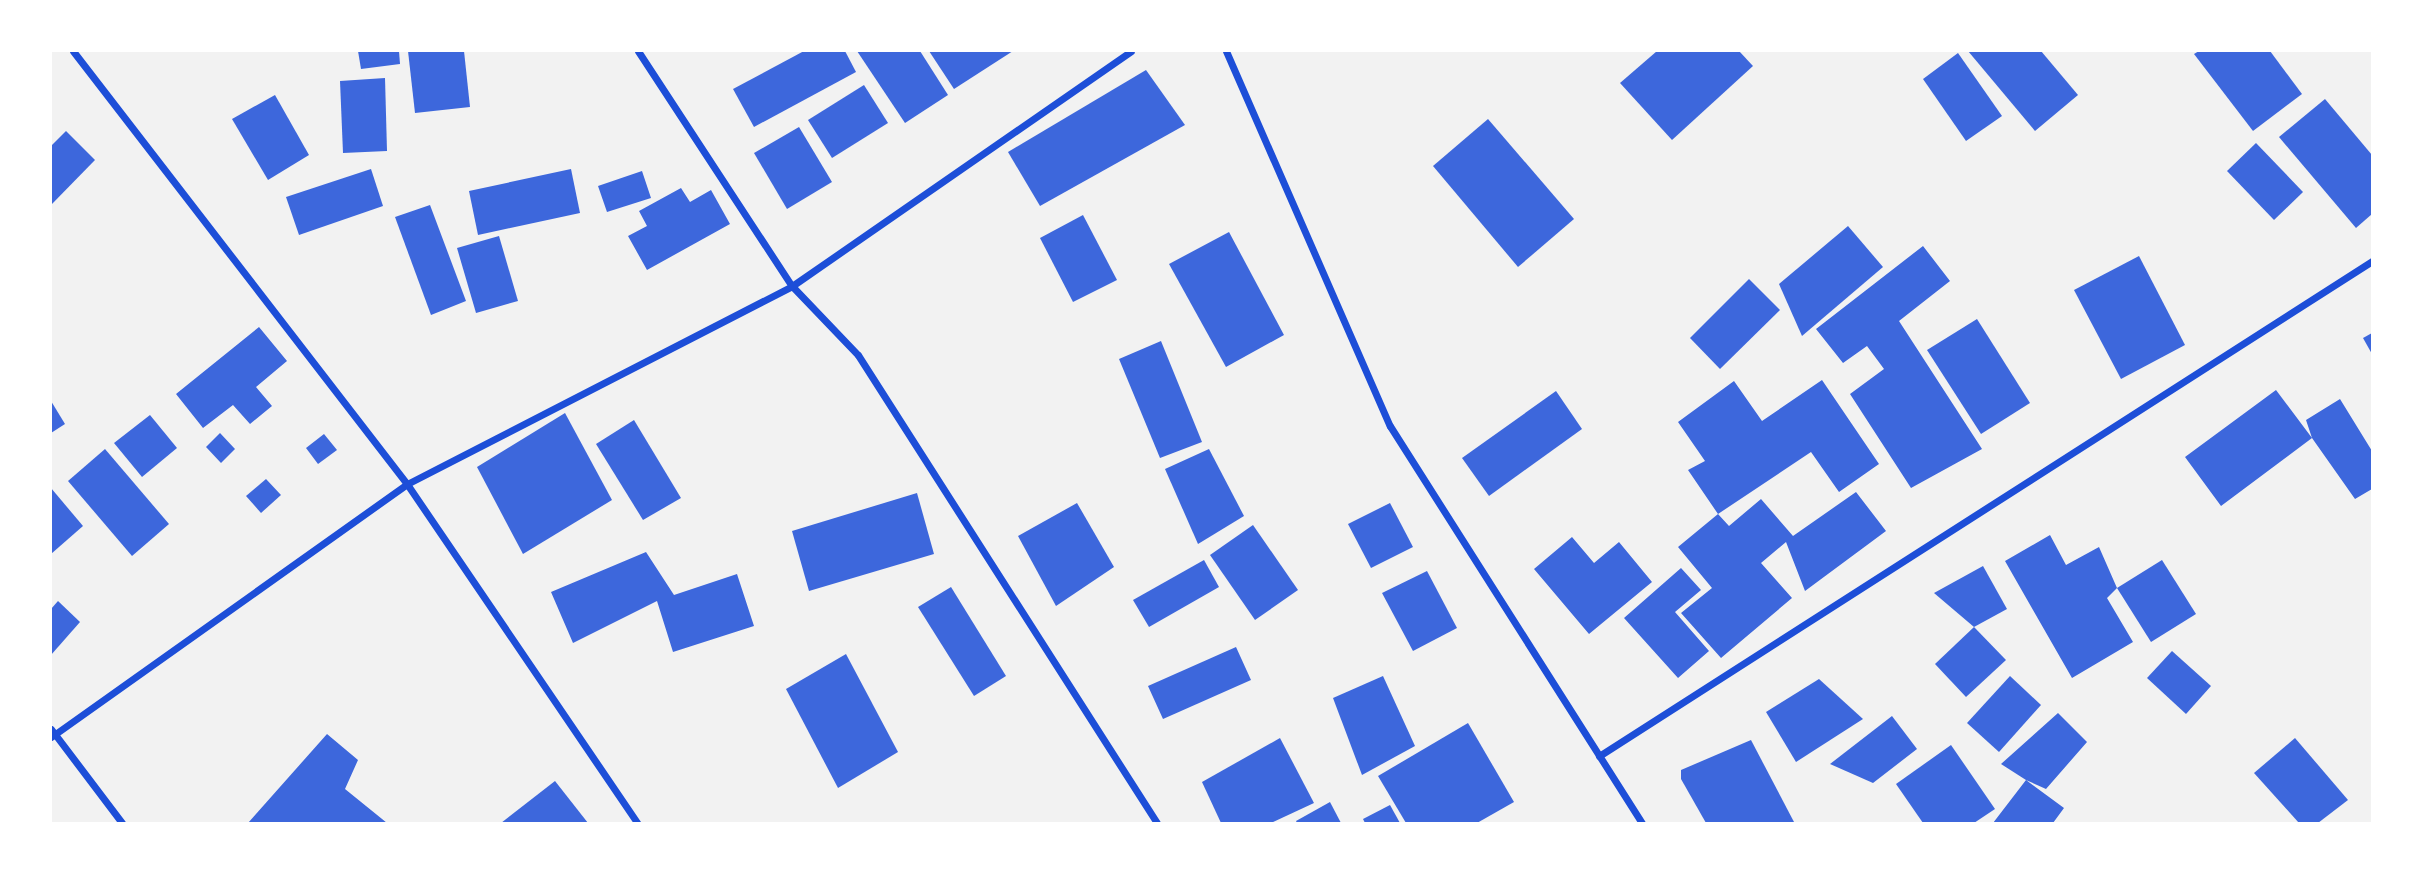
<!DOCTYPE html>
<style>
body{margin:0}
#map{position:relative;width:2423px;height:874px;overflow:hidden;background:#f2f2f2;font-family:Rubik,sans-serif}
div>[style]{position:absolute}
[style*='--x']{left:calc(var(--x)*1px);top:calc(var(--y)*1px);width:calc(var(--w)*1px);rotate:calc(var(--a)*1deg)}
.building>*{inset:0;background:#3d67dc}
.minor>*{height:7px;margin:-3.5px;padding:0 3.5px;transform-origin:3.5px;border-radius:3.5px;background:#1d4ed8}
span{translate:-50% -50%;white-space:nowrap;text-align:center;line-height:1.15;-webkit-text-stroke:7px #fff;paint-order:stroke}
.frame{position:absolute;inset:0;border:52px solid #fff;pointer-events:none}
</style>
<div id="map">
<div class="building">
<i style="clip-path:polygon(358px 51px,399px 51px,400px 64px,361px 69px)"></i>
<i style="clip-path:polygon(408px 51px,464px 51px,470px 107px,415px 113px)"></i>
<i style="clip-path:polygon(804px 51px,845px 51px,856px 72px,754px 127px,733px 89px)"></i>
<i style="clip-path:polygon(857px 51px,920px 51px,948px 95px,905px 123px)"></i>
<i style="clip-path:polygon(929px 51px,1013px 51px,954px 89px)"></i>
<i style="clip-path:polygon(1657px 51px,1739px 51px,1753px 66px,1672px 140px,1620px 83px)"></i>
<i style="clip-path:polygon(1968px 51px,2041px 51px,2078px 95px,2035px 131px)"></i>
<i style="clip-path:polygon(2199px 51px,2270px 51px,2302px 94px,2253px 131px,2194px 54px)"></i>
<i style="clip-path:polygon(1958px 53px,2002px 116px,1966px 141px,1923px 79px)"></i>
<i style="clip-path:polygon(1146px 70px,1185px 125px,1040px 206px,1008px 152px)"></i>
<i style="clip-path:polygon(385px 78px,387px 151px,343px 153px,340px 81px)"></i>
<i style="clip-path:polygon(864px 85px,888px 123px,832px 158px,808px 120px)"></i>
<i style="clip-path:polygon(275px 95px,309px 155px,268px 180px,232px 119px)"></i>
<i style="clip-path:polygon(2325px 99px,2372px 155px,2372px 214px,2356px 228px,2279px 137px)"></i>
<i style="clip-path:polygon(1488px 119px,1574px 219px,1518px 267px,1433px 166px)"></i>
<i style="clip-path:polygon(799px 127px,832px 182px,787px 209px,754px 153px)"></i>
<i style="clip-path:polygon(66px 131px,95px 160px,51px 205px,51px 146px)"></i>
<i style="clip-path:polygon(2256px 143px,2303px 192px,2274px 220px,2227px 171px)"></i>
<i style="clip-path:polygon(371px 169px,383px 206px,299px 235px,286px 197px)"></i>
<i style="clip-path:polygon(571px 169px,580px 213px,478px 235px,469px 191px)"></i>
<i style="clip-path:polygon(642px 171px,651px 198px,607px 212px,598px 186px)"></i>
<i style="clip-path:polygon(681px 188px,690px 202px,711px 190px,730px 224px,647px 270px,628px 236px,647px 226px,639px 211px)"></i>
<i style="clip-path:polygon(430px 205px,466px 301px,431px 315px,395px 217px)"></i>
<i style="clip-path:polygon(1083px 215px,1117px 280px,1073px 302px,1040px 238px)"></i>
<i style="clip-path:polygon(1848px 226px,1883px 267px,1802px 336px,1779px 284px)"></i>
<i style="clip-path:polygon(1229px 232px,1284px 335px,1226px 367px,1169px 264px)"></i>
<i style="clip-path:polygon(499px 236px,518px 301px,476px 313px,457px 248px)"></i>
<i style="clip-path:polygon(1923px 246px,1950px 281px,1899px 321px,1982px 449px,1911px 488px,1850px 394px,1884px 369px,1867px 346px,1843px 363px,1816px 329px)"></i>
<i style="clip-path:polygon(2139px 256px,2185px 345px,2121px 379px,2074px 290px)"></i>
<i style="clip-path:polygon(1749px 279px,1780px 310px,1720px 369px,1690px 338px)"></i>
<i style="clip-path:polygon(1977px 319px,2030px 403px,1981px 434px,1927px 350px)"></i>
<i style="clip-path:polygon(259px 327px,287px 361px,256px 387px,272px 406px,250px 424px,233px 405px,203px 428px,176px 394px)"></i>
<i style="clip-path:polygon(2372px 333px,2372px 354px,2363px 338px)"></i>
<i style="clip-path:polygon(1161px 341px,1202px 442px,1160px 458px,1119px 359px)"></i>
<i style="clip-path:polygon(1822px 380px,1879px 464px,1839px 492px,1811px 452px,1718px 514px,1729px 526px,1761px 499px,1793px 536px,1856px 492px,1886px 531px,1805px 591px,1786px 542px,1761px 563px,1792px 598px,1721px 658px,1681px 613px,1712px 588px,1678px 547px,1718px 514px,1688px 470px,1705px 461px,1678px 422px,1734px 381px,1762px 421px)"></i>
<i style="clip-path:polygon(2276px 390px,2312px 438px,2306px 420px,2340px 399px,2372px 451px,2372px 489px,2355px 499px,2312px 438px,2221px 506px,2185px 457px)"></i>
<i style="clip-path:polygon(1556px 391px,1582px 429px,1489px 496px,1462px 458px)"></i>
<i style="clip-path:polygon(51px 401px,65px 424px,51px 433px)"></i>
<i style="clip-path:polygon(565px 413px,612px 500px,523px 554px,477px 467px)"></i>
<i style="clip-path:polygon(150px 415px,177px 448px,142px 477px,114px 443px)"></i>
<i style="clip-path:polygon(634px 420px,681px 498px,643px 520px,596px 444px)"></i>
<i style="clip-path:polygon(220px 433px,235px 449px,221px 463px,206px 447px)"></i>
<i style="clip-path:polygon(324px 434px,337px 450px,318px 464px,306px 448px)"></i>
<i style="clip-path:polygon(105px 449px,169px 524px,132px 556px,68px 481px)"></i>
<i style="clip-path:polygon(1209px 449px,1244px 516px,1198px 544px,1165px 469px)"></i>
<i style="clip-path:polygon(266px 479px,281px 495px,261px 513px,246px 496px)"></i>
<i style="clip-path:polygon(51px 488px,83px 526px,51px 554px)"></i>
<i style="clip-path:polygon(917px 493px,934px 554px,809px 591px,792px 531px)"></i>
<i style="clip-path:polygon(1077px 503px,1114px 567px,1056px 606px,1018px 536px)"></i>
<i style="clip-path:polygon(1390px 503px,1413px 547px,1371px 568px,1348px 524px)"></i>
<i style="clip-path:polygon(1253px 525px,1298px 590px,1255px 620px,1210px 555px)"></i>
<i style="clip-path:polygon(2050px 535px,2066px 565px,2099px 547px,2117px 588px,2107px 598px,2133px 642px,2072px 678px,2005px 561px)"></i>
<i style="clip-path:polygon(1572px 537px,1594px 563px,1619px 542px,1652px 582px,1589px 634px,1534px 569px)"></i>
<i style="clip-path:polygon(646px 552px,674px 595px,737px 574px,754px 626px,673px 652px,657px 601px,573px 643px,551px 592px)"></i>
<i style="clip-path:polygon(1204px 560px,1219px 587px,1149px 627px,1133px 600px)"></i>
<i style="clip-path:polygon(2162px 560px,2196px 614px,2151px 642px,2117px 588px)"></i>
<i style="clip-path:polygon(1983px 566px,2007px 609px,1974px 627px,1934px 593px)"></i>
<i style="clip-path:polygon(1681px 568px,1701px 590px,1675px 612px,1709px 651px,1678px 678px,1624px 618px)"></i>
<i style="clip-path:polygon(1427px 571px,1457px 628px,1413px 651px,1382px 593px)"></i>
<i style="clip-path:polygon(951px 587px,1006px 676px,974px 696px,918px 607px)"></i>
<i style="clip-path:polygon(58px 601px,80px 622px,51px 655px,51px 609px)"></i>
<i style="clip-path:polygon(1974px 627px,2006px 660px,1966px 697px,1935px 664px)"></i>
<i style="clip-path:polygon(1236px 647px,1251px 680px,1163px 719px,1148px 686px)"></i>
<i style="clip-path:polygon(2172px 651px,2211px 686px,2186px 714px,2147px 678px)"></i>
<i style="clip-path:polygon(846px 654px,898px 752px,838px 788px,786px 689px)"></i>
<i style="clip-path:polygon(1383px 676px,1415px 746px,1362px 775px,1333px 698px)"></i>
<i style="clip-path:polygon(2010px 676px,2041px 705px,1999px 752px,1967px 723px)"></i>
<i style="clip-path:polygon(1819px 679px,1863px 719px,1796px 762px,1766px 712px)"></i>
<i style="clip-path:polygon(2058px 713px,2087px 742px,2046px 789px,2026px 780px,2064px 808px,2053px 823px,1993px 823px,2026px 780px,2001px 764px)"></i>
<i style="clip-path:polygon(1892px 716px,1917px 749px,1873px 783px,1830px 764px)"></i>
<i style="clip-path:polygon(1468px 723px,1514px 802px,1477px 823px,1406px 823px,1378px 776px)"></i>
<i style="clip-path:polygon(327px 734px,358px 760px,345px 789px,387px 823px,248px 823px)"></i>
<i style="clip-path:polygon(1280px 738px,1314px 803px,1271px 823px,1221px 823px,1202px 782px)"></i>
<i style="clip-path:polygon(2295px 738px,2348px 800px,2318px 823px,2299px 823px,2254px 773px)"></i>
<i style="clip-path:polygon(1751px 740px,1794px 822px,1706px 823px,1681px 779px,1681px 770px)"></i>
<i style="clip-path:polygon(1951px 745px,1995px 809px,1974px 823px,1923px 823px,1896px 784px)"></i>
<i style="clip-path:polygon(555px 781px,588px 823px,501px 823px)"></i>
<i style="clip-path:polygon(1330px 802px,1341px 823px,1297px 823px,1296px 821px)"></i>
<i style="clip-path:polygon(1390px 805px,1400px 823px,1365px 823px,1363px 819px)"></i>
</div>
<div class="minor">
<i style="--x:73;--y:51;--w:547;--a:52.35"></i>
<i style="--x:407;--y:484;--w:410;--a:55.8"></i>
<i style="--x:638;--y:51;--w:281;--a:56.8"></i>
<i style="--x:792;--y:286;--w:95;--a:46.3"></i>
<i style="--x:858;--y:355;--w:555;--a:57.43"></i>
<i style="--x:1226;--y:51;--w:409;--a:66.4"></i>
<i style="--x:1390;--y:426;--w:470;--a:57.6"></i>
<i style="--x:51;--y:729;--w:118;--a:52.9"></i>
<i style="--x:51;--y:737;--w:437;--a:-35.4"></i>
<i style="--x:407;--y:484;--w:433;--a:-27.2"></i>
<i style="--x:792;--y:286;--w:412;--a:-34.7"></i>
<i style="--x:1599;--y:756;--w:918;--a:-32.63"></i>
</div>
<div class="frame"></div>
</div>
